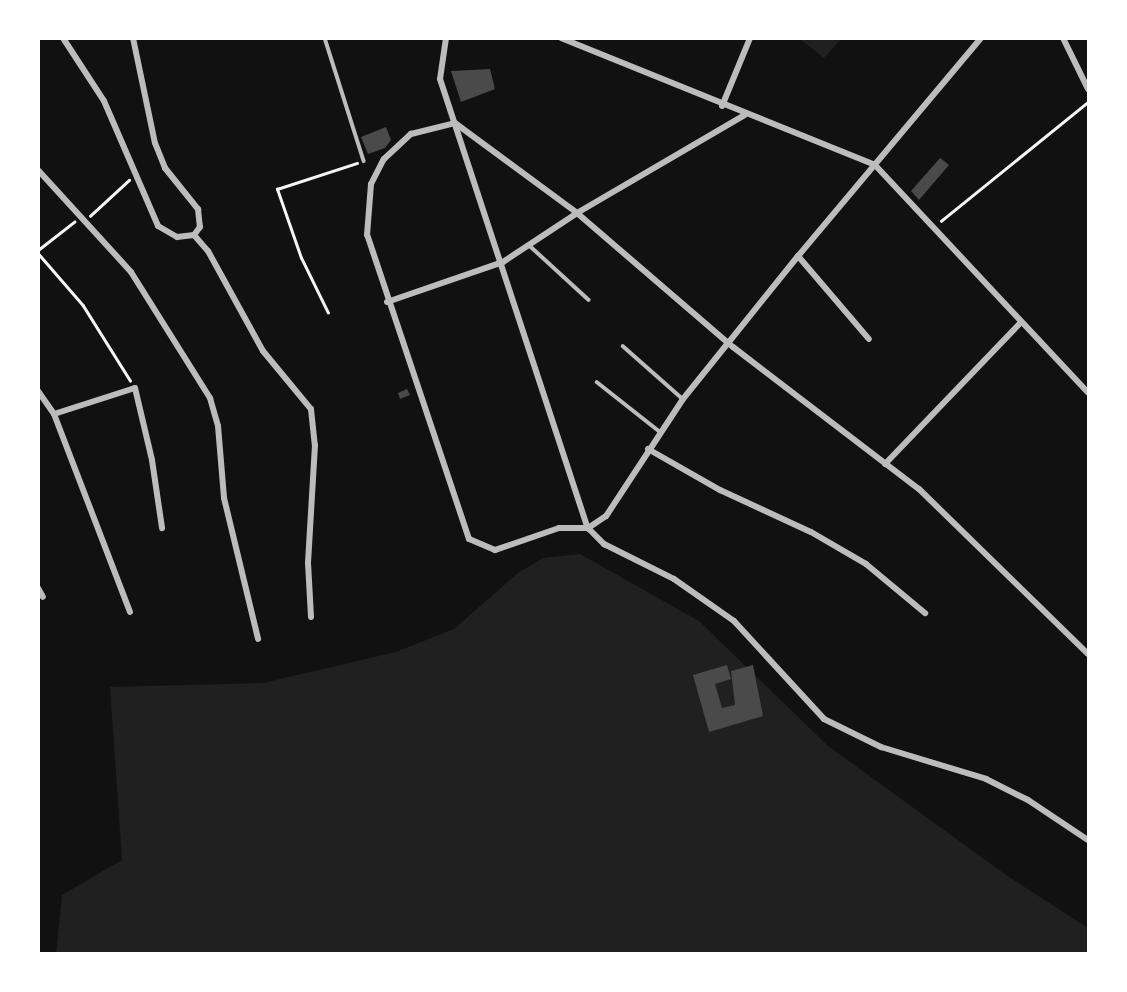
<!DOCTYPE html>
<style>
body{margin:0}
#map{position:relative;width:1127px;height:992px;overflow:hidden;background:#111;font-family:"Titillium Web",sans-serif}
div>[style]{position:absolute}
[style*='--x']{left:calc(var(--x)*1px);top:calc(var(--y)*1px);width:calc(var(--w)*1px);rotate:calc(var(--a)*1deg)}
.green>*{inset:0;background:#202020}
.building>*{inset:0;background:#4a4a4a}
.path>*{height:2.5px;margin:-1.25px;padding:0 1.25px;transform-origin:1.25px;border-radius:1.25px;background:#f5f5f5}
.service>*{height:3.5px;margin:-1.75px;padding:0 1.75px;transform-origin:1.75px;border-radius:1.75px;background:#bcbcbc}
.minor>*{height:6px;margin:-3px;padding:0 3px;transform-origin:3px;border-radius:3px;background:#bcbcbc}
span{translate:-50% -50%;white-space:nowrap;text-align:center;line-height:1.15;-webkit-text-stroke:5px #fff;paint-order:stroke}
.frame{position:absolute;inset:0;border:40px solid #fff;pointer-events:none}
</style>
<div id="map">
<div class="green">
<i style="clip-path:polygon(800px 39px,841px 39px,824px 58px)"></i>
<i style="clip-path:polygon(580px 554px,699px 621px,828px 746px,1009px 877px,1088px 928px,1088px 954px,56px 954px,62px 895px,122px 860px,110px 687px,263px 683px,396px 652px,454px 629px,518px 573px,543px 558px)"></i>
</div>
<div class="building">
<i style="clip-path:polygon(490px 69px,495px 89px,461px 102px,451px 71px)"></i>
<i style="clip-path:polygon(386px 127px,391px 140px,385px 148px,368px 154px,361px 137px)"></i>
<i style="clip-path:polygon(940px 158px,949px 165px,919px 200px,911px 191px)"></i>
<i style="clip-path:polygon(407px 389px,410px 395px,400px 399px,398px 393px)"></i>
<i style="clip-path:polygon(727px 665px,731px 679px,715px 684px,722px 708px,735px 705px,731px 671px,753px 665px,763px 716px,709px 732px,693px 675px)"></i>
</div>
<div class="path">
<i style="--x:90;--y:216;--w:53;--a:-42.7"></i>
<i style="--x:941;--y:221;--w:189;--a:-39"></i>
<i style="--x:38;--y:250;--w:46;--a:-37.9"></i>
<i style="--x:38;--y:253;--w:69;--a:49.1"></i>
<i style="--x:83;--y:305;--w:89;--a:57.9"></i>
<i style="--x:328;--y:313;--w:61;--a:-116.1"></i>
<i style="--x:301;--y:258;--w:73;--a:-109.2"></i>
<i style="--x:277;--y:189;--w:84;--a:-18"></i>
</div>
<div class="service">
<i style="--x:325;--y:38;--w:129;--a:72.4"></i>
<i style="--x:529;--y:245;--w:81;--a:42.5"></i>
<i style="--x:623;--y:346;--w:80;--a:41.5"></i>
<i style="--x:597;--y:382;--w:79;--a:38.3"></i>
</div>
<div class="minor">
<i style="--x:63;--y:38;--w:75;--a:56.9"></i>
<i style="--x:104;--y:101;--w:136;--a:66.6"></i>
<i style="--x:158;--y:226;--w:22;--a:30"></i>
<i style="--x:177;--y:237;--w:17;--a:-7"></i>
<i style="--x:133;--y:38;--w:107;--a:78.2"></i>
<i style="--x:155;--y:143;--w:27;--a:68"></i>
<i style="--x:165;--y:168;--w:53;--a:51.2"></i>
<i style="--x:198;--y:209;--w:18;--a:84"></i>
<i style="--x:200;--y:227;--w:10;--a:127"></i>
<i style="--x:446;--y:38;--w:41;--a:98.3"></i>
<i style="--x:440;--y:79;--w:473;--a:71.8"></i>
<i style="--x:588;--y:528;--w:23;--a:45"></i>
<i style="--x:604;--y:544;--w:78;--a:26.6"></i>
<i style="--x:674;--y:579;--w:73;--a:35"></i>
<i style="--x:734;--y:621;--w:133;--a:47.4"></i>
<i style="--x:824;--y:719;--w:64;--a:26.2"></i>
<i style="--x:881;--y:747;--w:110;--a:16.9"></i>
<i style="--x:986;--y:779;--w:47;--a:26.6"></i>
<i style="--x:1028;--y:800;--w:72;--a:33.7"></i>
<i style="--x:561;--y:38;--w:339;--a:22"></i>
<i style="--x:875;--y:165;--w:312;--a:46.9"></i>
<i style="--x:981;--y:38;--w:285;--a:130"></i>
<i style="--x:798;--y:256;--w:112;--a:128.8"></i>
<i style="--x:728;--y:343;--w:72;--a:128.8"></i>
<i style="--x:683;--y:399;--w:140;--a:123.3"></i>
<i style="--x:606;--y:516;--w:22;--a:146"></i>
<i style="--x:588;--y:528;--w:29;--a:180"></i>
<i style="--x:559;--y:528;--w:68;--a:161"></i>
<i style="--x:495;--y:550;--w:28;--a:-157"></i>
<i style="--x:469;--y:539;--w:321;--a:-108.5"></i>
<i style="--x:367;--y:235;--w:51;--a:-85.5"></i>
<i style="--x:371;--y:184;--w:28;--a:-63"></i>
<i style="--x:384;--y:159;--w:37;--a:-43"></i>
<i style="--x:411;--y:134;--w:45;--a:-14"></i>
<i style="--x:455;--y:123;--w:152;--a:36.4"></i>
<i style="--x:577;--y:213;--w:199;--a:40.7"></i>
<i style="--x:728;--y:343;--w:6;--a:39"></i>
<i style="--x:733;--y:347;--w:234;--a:37.4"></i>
<i style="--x:919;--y:489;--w:236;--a:44.3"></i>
<i style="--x:1063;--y:38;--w:57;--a:63.9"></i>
<i style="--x:722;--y:106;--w:74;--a:-67.6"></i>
<i style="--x:38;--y:170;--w:138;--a:47.6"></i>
<i style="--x:131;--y:272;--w:149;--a:57.9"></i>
<i style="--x:210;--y:398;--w:29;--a:74"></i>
<i style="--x:218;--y:426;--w:72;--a:85.2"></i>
<i style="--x:224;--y:498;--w:145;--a:76.4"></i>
<i style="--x:194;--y:235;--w:21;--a:49"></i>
<i style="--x:208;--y:251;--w:114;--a:61.2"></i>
<i style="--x:263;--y:351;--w:75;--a:50.4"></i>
<i style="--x:311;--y:409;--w:36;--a:84"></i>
<i style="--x:315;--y:445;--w:118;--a:93.4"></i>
<i style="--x:308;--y:563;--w:54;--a:86.8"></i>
<i style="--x:798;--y:256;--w:109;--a:49.5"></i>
<i style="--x:387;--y:302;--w:123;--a:-19"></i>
<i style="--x:503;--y:262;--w:89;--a:-33.5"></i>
<i style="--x:577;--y:213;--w:194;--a:-30.3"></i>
<i style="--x:38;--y:391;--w:28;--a:55"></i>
<i style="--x:54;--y:414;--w:212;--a:69"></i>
<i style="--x:54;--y:414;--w:85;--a:-17.8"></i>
<i style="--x:135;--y:388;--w:74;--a:76.7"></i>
<i style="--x:152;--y:460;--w:69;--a:81.6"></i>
<i style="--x:648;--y:449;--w:83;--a:29.7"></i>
<i style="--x:720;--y:490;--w:100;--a:24.8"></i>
<i style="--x:811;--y:532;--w:64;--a:30.2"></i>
<i style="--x:866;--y:564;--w:77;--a:39.7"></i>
<i style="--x:885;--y:464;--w:195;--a:-46.2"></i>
<i style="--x:38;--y:588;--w:10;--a:61"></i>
</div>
<div class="frame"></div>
</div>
